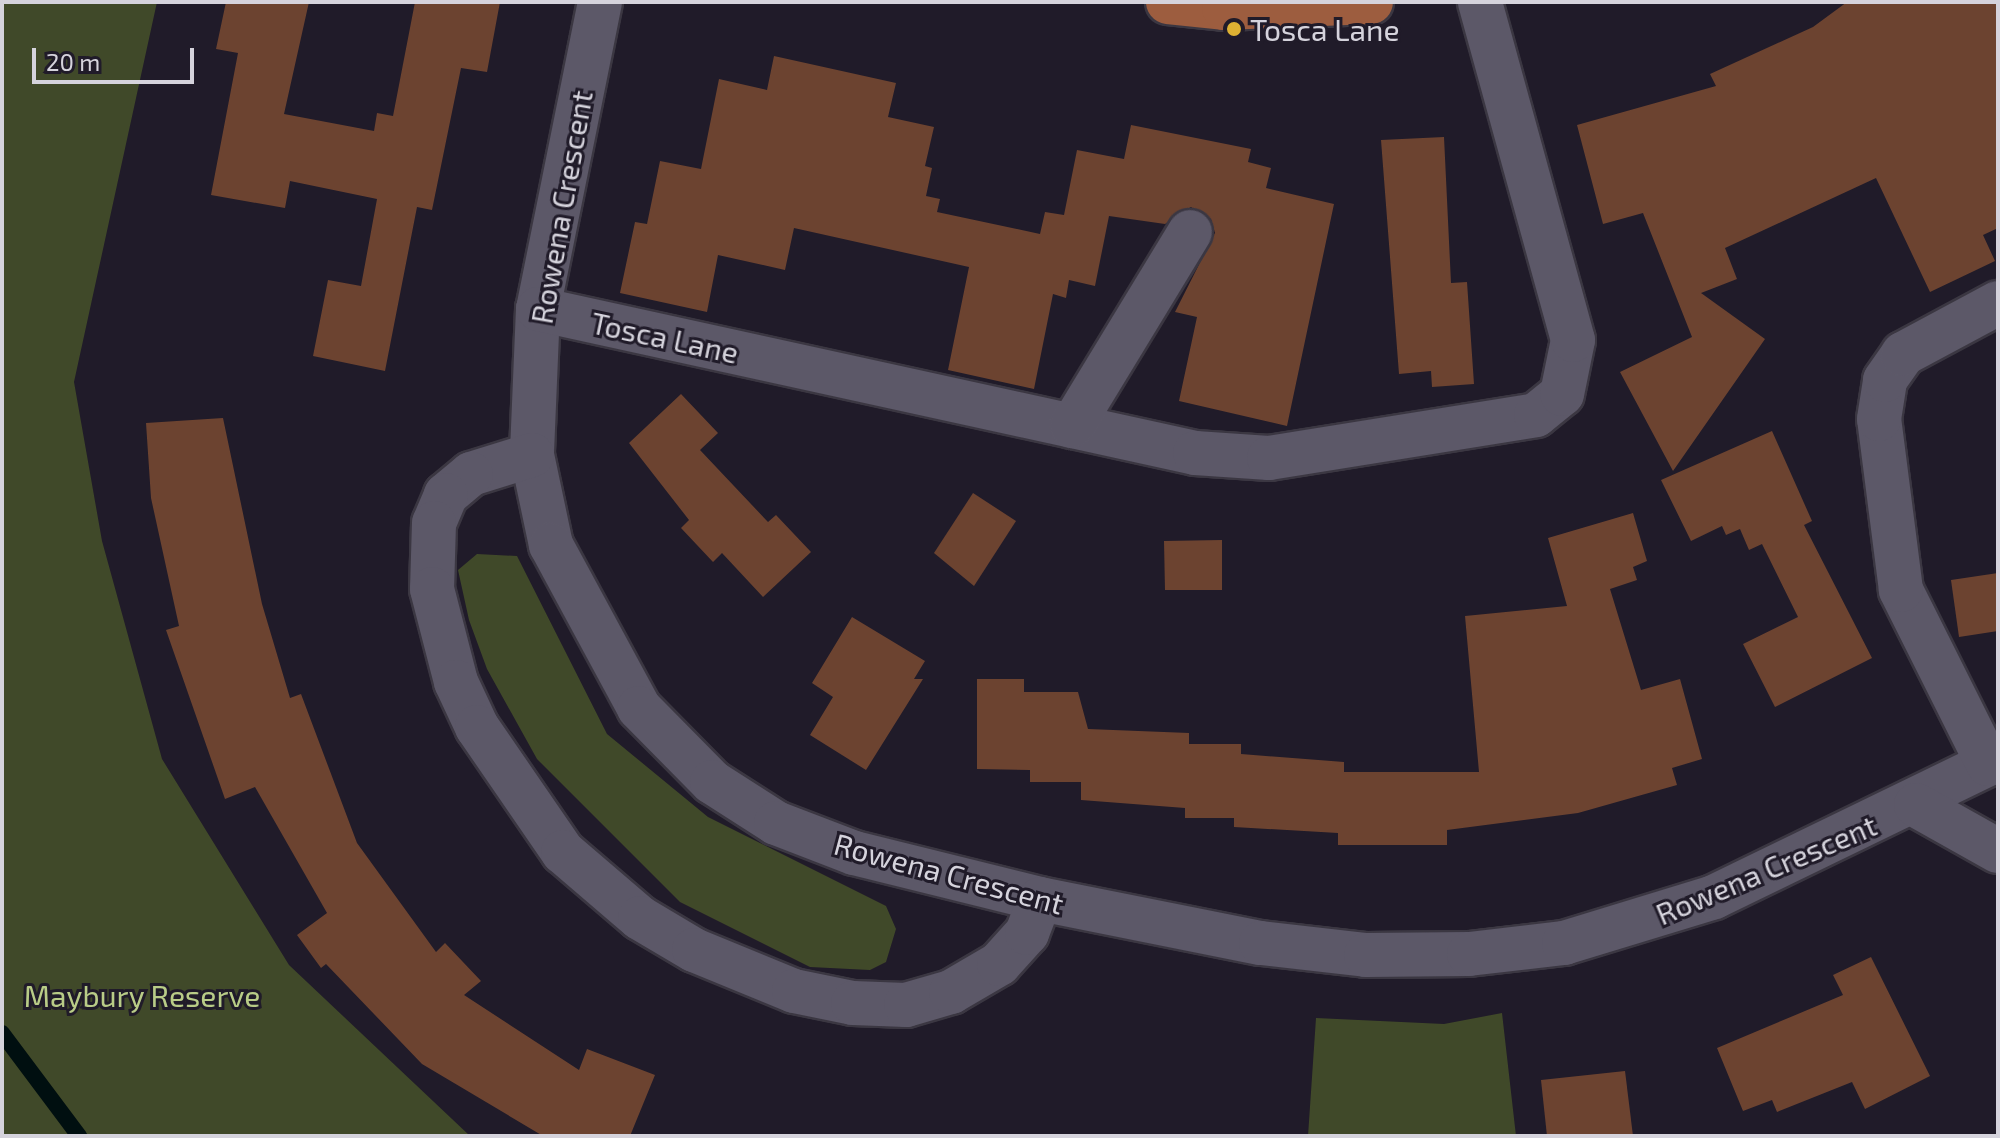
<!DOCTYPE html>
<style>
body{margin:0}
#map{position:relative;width:2000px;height:1138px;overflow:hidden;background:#201b29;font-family:"Exo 2",sans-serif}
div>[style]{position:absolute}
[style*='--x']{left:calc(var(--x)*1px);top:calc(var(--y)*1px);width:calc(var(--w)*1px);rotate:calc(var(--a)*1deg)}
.green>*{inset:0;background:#404929}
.stream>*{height:16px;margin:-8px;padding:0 8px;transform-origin:8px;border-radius:8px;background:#000f10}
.building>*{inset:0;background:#6c4330}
.roads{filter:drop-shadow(2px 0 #3b3742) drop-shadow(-2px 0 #3b3742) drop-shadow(0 2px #3b3742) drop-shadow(0 -2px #3b3742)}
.minor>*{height:44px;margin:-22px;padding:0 22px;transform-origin:22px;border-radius:22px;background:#5c5868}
.major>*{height:44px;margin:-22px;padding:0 22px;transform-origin:22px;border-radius:22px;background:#9d5d3f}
.dots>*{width:22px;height:22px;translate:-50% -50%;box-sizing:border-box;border:4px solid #201b29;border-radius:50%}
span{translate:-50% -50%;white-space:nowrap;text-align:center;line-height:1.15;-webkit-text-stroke:6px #201b29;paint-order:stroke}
.poi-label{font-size:30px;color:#d5d3dc}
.left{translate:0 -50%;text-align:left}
.street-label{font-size:30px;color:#d5d3dc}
.park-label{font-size:30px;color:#b9cc87}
.frame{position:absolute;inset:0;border:4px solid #d5d3dc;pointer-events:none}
.scale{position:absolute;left:32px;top:48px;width:162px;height:36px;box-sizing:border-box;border:4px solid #d5d3dc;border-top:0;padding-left:10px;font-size:24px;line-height:28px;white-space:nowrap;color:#d5d3dc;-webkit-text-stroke:6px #201b29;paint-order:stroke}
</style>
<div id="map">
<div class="green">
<i style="clip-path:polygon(2px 2px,157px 2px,74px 382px,102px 541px,162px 759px,289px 965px,470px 1136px,2px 1136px)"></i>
<i style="clip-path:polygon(477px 554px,517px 556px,607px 734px,708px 817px,886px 906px,896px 929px,886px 962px,870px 970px,810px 967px,680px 902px,537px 759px,487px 669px,469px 620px,458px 570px)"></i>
<i style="clip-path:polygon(1502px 1013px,1516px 1136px,1308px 1136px,1316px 1018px,1444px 1024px)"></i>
</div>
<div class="stream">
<i style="--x:2;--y:1033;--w:129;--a:53.2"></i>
</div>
<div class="building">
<i style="clip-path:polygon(226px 2px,309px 2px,284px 114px,374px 131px,377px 113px,393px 116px,415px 2px,500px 2px,487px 72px,461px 68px,432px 210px,417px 207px,385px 371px,313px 356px,328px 280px,361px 286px,377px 199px,290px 181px,285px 208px,211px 195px,238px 53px,216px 49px)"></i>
<i style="clip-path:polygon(1847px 2px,1998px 2px,1998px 228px,1983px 235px,1995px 261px,1930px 292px,1876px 178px,1725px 248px,1737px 279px,1701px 293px,1765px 339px,1673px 471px,1620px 372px,1692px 337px,1643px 213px,1603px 224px,1577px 125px,1716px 86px,1710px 74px,1813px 27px)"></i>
<i style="clip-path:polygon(774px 56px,896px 83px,888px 117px,934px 127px,925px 166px,932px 168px,926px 196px,940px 199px,937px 212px,1040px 234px,1045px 212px,1064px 215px,1077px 150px,1124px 159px,1131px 125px,1251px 149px,1248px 162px,1271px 168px,1266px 188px,1334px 204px,1287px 426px,1179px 401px,1197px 317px,1175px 312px,1215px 233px,1211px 219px,1191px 207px,1165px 224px,1109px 216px,1095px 286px,1069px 280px,1066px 298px,1053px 294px,1034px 389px,948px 370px,969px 267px,794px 228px,785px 270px,718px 255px,707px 312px,620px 293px,635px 222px,647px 224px,660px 161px,701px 169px,719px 79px,767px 90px)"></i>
<i style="clip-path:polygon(1444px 137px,1451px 283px,1467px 282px,1474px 384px,1432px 387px,1431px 371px,1399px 374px,1381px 140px)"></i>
<i style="clip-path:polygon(681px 394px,718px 433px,700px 450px,768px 522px,776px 515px,811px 552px,763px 597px,722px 553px,713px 562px,681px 528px,689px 520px,629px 443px)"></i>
<i style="clip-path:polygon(223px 418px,262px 604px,290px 698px,301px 694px,357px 843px,436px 952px,445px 943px,481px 981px,464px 995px,579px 1070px,587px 1049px,655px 1075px,630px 1136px,543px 1136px,422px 1064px,326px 964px,321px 968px,297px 935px,327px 913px,255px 787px,225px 799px,166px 630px,179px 626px,151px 498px,146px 423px)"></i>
<i style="clip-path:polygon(1772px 431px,1812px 521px,1804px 525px,1872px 658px,1775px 707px,1743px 644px,1798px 617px,1762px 544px,1749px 550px,1740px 529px,1726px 535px,1722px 526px,1691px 541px,1661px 480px)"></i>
<i style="clip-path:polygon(973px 493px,1016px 521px,974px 586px,934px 553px)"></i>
<i style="clip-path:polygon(1633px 513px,1647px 561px,1633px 567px,1637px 580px,1610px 589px,1641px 690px,1680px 679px,1702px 759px,1672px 768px,1677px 785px,1578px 813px,1447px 830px,1447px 845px,1338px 845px,1338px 833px,1234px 827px,1234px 818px,1185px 818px,1185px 808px,1081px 800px,1081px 782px,1030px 782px,1030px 770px,977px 769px,977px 679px,1024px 679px,1024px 692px,1078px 692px,1088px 729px,1189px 733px,1189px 744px,1241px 744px,1241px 754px,1344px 762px,1344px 772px,1479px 772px,1465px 616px,1567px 606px,1548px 538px)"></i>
<i style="clip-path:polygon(1222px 540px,1222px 590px,1165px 590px,1164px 541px)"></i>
<i style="clip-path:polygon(1998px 573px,1998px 631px,1959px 637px,1951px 580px)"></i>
<i style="clip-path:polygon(852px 617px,925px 661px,914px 679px,923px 679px,866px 770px,810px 735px,833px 697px,812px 683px)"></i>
<i style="clip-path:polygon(1871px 957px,1930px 1076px,1865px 1109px,1852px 1082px,1777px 1112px,1772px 1100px,1743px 1111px,1717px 1048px,1843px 995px,1833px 975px)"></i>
<i style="clip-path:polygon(1625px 1071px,1633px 1136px,1547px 1136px,1541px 1080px)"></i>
</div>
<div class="roads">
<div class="minor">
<i style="--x:600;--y:2;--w:313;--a:101.4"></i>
<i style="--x:538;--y:309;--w:146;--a:92.4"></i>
<i style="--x:532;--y:455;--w:92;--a:78.1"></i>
<i style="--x:551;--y:545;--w:185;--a:61.6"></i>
<i style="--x:639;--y:708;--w:104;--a:45.4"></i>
<i style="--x:712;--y:782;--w:76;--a:32.6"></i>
<i style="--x:776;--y:823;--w:84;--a:21"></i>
<i style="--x:854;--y:853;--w:192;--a:13.9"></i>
<i style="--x:1040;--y:899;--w:225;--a:11.3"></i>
<i style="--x:1261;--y:943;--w:106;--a:6.5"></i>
<i style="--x:1366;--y:955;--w:103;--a:-0.6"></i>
<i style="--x:1469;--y:954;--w:96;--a:-6.6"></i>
<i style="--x:1564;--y:943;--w:157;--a:-17"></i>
<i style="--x:1714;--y:897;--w:316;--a:-25.9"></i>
<i style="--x:538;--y:309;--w:673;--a:12.36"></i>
<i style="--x:1195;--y:453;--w:74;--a:3.9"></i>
<i style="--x:1269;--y:458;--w:270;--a:-9.1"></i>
<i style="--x:1536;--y:415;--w:33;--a:-39"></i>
<i style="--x:1562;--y:394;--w:55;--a:-78.5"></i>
<i style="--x:1573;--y:340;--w:351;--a:-105.4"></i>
<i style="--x:1072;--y:426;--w:227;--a:-58.7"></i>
<i style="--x:532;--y:455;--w:64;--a:162.7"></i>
<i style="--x:471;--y:474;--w:33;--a:140"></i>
<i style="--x:446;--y:495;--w:30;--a:113"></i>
<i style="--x:434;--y:523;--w:66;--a:91.7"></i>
<i style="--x:432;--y:589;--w:96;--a:75.5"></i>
<i style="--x:456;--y:682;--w:50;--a:65"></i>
<i style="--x:477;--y:727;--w:152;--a:55.5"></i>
<i style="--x:563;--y:852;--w:101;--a:40.6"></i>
<i style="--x:640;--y:918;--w:63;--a:30.7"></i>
<i style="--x:694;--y:950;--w:108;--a:22.3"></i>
<i style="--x:794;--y:991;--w:60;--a:11.5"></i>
<i style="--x:853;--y:1003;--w:53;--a:2.2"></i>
<i style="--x:906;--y:1005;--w:47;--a:-16.1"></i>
<i style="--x:951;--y:992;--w:56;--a:-30.3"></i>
<i style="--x:999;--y:964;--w:42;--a:-47.9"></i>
<i style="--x:1027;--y:933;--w:36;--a:-69"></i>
<i style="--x:1988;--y:764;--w:195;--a:-116.6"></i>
<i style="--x:1901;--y:590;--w:172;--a:-97.3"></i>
<i style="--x:1879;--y:419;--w:39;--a:-81"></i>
<i style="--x:1885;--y:380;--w:32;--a:-55"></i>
<i style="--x:1903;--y:354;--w:108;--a:-28.2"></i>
<i style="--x:1916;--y:805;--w:94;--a:29.3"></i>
</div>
<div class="major">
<i style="--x:1168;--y:2;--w:56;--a:6.1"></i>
<i style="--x:1224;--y:8;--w:147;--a:-2.3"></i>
</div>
</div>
<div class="dots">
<i style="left:1234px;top:29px;background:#ddb133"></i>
</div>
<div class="poi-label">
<span class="left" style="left:1250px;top:29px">Tosca Lane</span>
</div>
<div class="street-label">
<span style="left:561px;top:207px;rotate:-80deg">Rowena Crescent</span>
<span style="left:665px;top:337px;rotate:12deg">Tosca Lane</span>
<span style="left:1766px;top:869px;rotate:-23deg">Rowena Crescent</span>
<span style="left:949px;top:873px;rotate:15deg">Rowena Crescent</span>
</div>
<div class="park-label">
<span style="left:142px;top:995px">Maybury Reserve</span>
</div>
<div class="frame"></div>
<div class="scale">20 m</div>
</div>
